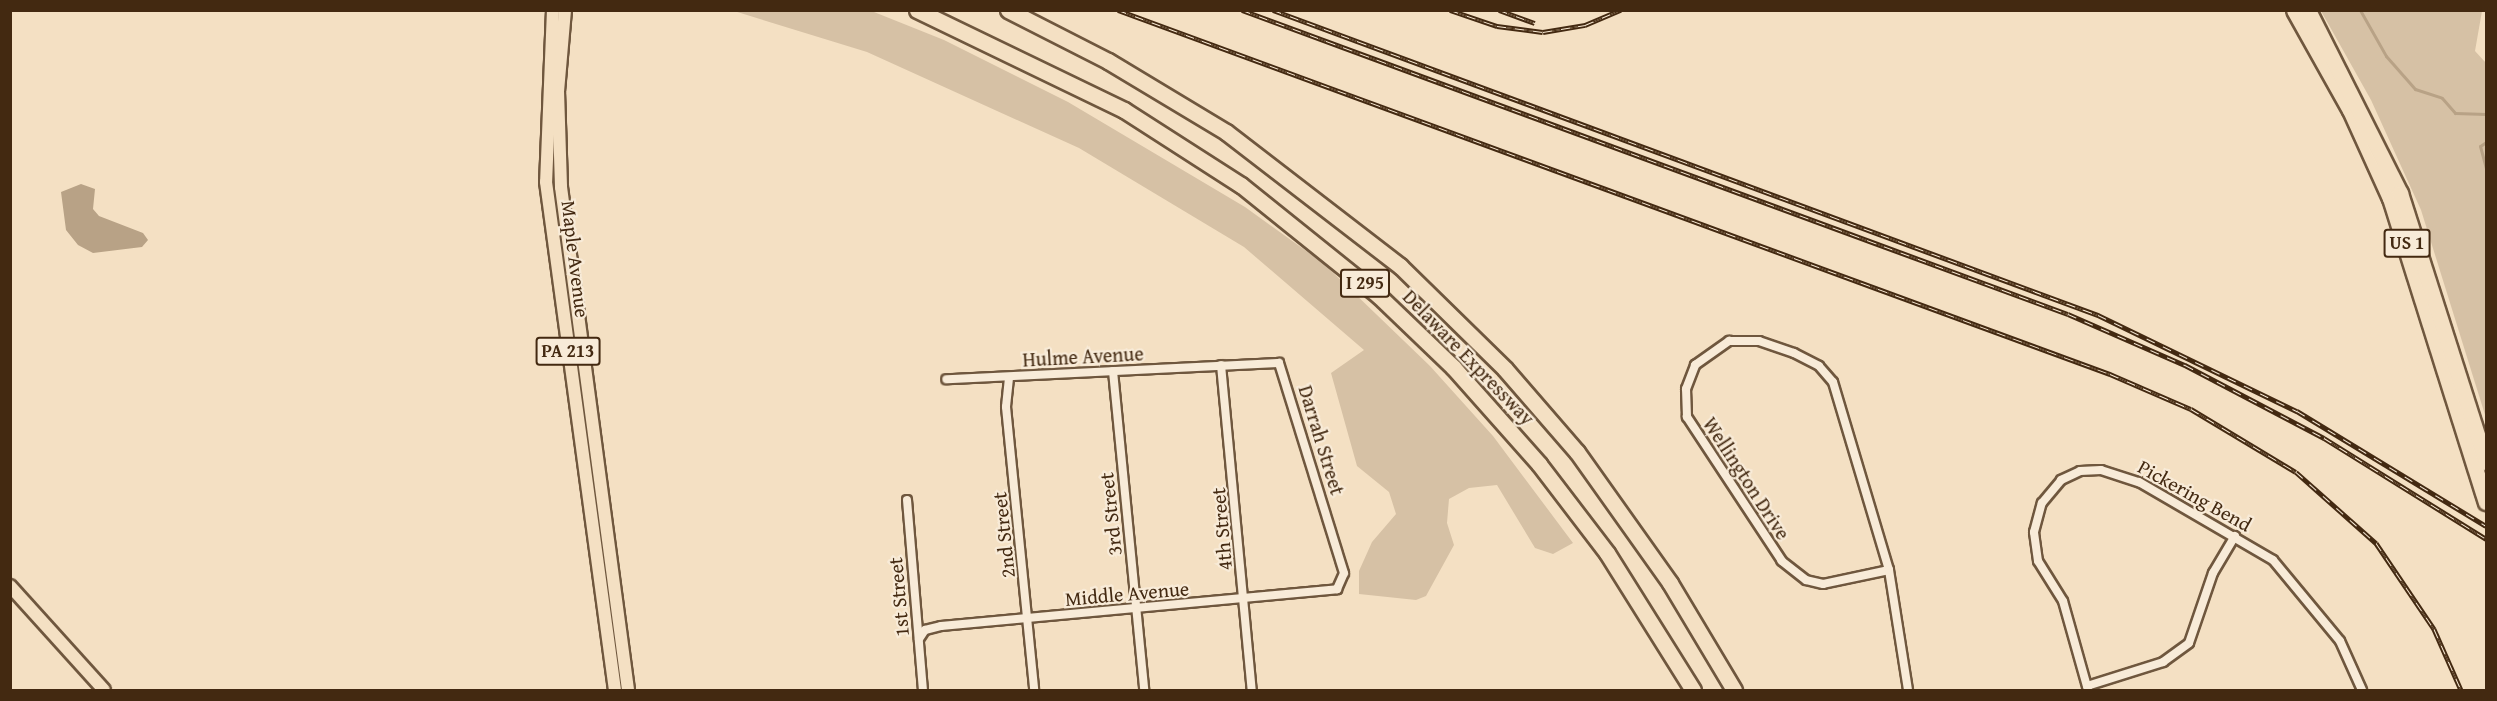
<!DOCTYPE html>
<style>
body{margin:0}
#map{position:relative;width:2497px;height:701px;overflow:hidden;background:#f4e0c3;font-family:"Gentium Book Plus",serif}
div>[style]{position:absolute}
[style*='--x']{left:calc(var(--x)*1px);top:calc(var(--y)*1px);width:calc(var(--w)*1px);rotate:calc(var(--a)*1deg)}
.green>*{inset:0;background:#d6c1a5}
.water>*{inset:0;background:#b8a286}
.stream>*{height:3px;margin:-1.5px;padding:0 1.5px;transform-origin:1.5px;border-radius:1.5px;background:#b8a286}
.roads{filter:drop-shadow(2px 0 #6f573e) drop-shadow(-2px 0 #6f573e) drop-shadow(0 2px #6f573e) drop-shadow(0 -2px #6f573e)}
.street>*{height:8px;margin:-4px;padding:0 4px;transform-origin:4px;border-radius:4px;background:#f8ebd8}
.primary>*{height:12px;margin:-6px;padding:0 6px;transform-origin:6px;border-radius:6px;background:#f4e0c3}
.highway>*{height:15px;margin:-7.5px;padding:0 7.5px;transform-origin:7.5px;border-radius:7.5px;background:#f4e0c3}
.rail>*{height:5px;margin-top:-2.5px;transform-origin:0;background:repeating-linear-gradient(90deg,#f8ebd8 0 9px,#432911 0 18px);box-sizing:border-box;border-block:2px solid #432911}
span{translate:-50% -50%;white-space:nowrap;text-align:center;line-height:1.15;-webkit-text-stroke:4.5px #f8ebd8;paint-order:stroke}
.shield-label span{padding:2px 4px;background:#f8ebd8;border:2px solid;border-radius:4px;-webkit-text-stroke-width:0}
.shield-label{font-size:18px;color:#432911;font-weight:700}
.street-label{font-size:20px;color:#432911}
.frame{position:absolute;inset:0;border:12px solid #432911;pointer-events:none}
</style>
<div id="map">
<div class="green">
<i style="clip-path:polygon(869px 10px,944px 40px,1068px 102px,1245px 207px,1323px 263px,1430px 366px,1493px 436px,1573px 543px,1553px 554px,1535px 548px,1497px 485px,1469px 488px,1449px 499px,1447px 523px,1454px 545px,1426px 596px,1416px 600px,1359px 594px,1359px 571px,1372px 542px,1396px 514px,1389px 492px,1357px 466px,1331px 373px,1364px 350px,1244px 247px,1079px 148px,867px 52px,734px 11px)"></i>
<i style="clip-path:polygon(2321px 11px,2482px 11px,2475px 51px,2486px 63px,2486px 418px,2421px 210px,2371px 100px)"></i>
</div>
<div class="water">
<i style="clip-path:polygon(81px 184px,95px 189px,93px 209px,99px 216px,143px 233px,148px 240px,142px 247px,93px 253px,78px 245px,66px 230px,61px 192px)"></i>
</div>
<div class="stream">
<i style="--x:2360;--y:10;--w:53;--a:60.5"></i>
<i style="--x:2386;--y:56;--w:44;--a:48.7"></i>
<i style="--x:2415;--y:89;--w:28;--a:18"></i>
<i style="--x:2442;--y:98;--w:20;--a:49"></i>
<i style="--x:2455;--y:113;--w:31;--a:2"></i>
<i style="--x:2486;--y:142;--w:7;--a:146"></i>
<i style="--x:2480;--y:146;--w:23;--a:75"></i>
</div>
<div class="roads">
<div class="street">
<i style="--x:1729;--y:341;--w:30;--a:0"></i>
<i style="--x:1759;--y:341;--w:37;--a:19"></i>
<i style="--x:1794;--y:353;--w:28;--a:27"></i>
<i style="--x:1819;--y:366;--w:21;--a:49"></i>
<i style="--x:1833;--y:382;--w:196;--a:73.4"></i>
<i style="--x:1889;--y:570;--w:67;--a:168"></i>
<i style="--x:1823;--y:584;--w:17;--a:-167"></i>
<i style="--x:1806;--y:580;--w:31;--a:-142"></i>
<i style="--x:1782;--y:561;--w:173;--a:-123.4"></i>
<i style="--x:1687;--y:417;--w:28;--a:-92"></i>
<i style="--x:1686;--y:389;--w:26;--a:-69"></i>
<i style="--x:1695;--y:365;--w:42;--a:-35.2"></i>
<i style="--x:1221;--y:365;--w:326;--a:84.6"></i>
<i style="--x:1113;--y:371;--w:321;--a:84.4"></i>
<i style="--x:1009;--y:378;--w:29;--a:96"></i>
<i style="--x:1006;--y:407;--w:284;--a:84.3"></i>
<i style="--x:907;--y:500;--w:191;--a:85.2"></i>
<i style="--x:1889;--y:570;--w:121;--a:81"></i>
<i style="--x:919;--y:639;--w:11;--a:-56"></i>
<i style="--x:925;--y:630;--w:16;--a:-14"></i>
<i style="--x:941;--y:626;--w:398;--a:-5.3"></i>
<i style="--x:1337;--y:589;--w:17;--a:-66"></i>
<i style="--x:1344;--y:573;--w:220;--a:-107.2"></i>
<i style="--x:1279;--y:363;--w:333;--a:177.2"></i>
<i style="--x:2087;--y:686;--w:80;--a:-17.5"></i>
<i style="--x:2163;--y:662;--w:32;--a:-36"></i>
<i style="--x:2189;--y:643;--w:74;--a:-71.1"></i>
<i style="--x:2213;--y:573;--w:43;--a:-59.3"></i>
<i style="--x:2088;--y:690;--w:92;--a:-105.7"></i>
<i style="--x:2063;--y:601;--w:47;--a:-122"></i>
<i style="--x:2038;--y:561;--w:29;--a:-98"></i>
<i style="--x:2034;--y:532;--w:30;--a:-75"></i>
<i style="--x:2042;--y:503;--w:30;--a:-50"></i>
<i style="--x:2061;--y:480;--w:21;--a:-25"></i>
<i style="--x:2080;--y:471;--w:21;--a:-3"></i>
<i style="--x:2101;--y:470;--w:40;--a:18"></i>
<i style="--x:2139;--y:482;--w:155;--a:30.2"></i>
<i style="--x:2273;--y:560;--w:105;--a:50.4"></i>
<i style="--x:2340;--y:641;--w:54;--a:65.8"></i>
</div>
<div class="primary">
<i style="--x:553;--y:10;--w:172;--a:92.3"></i>
<i style="--x:546;--y:182;--w:513;--a:82.27"></i>
<i style="--x:565;--y:10;--w:81;--a:94.9"></i>
<i style="--x:558;--y:91;--w:96;--a:88.2"></i>
<i style="--x:561;--y:187;--w:507;--a:82.41"></i>
<i style="--x:10;--y:586;--w:140;--a:47.9"></i>
</div>
<div class="highway">
<i style="--x:917;--y:10;--w:230;--a:25.8"></i>
<i style="--x:1124;--y:110;--w:139;--a:32.7"></i>
<i style="--x:1241;--y:185;--w:177;--a:38.8"></i>
<i style="--x:1379;--y:296;--w:103;--a:43.8"></i>
<i style="--x:1453;--y:367;--w:130;--a:48.4"></i>
<i style="--x:1539;--y:464;--w:112;--a:52.6"></i>
<i style="--x:1607;--y:553;--w:162;--a:57.9"></i>
<i style="--x:1008;--y:10;--w:112;--a:27"></i>
<i style="--x:1108;--y:61;--w:138;--a:31"></i>
<i style="--x:1226;--y:132;--w:220;--a:37.6"></i>
<i style="--x:1400;--y:266;--w:147;--a:44.4"></i>
<i style="--x:1505;--y:369;--w:110;--a:49.1"></i>
<i style="--x:1577;--y:452;--w:161;--a:54.6"></i>
<i style="--x:1670;--y:583;--w:125;--a:59.1"></i>
<i style="--x:2294;--y:10;--w:115;--a:60.8"></i>
<i style="--x:2350;--y:110;--w:97;--a:65.6"></i>
<i style="--x:2390;--y:198;--w:319;--a:72.5"></i>
<i style="--x:2308;--y:10;--w:205;--a:63.3"></i>
<i style="--x:2400;--y:193;--w:283;--a:72.3"></i>
</div>
</div>
<div class="rail">
<i style="--x:1118;--y:10;--w:1057;--a:20.15"></i>
<i style="--x:2110;--y:374;--w:88;--a:23.4"></i>
<i style="--x:2191;--y:409;--w:122;--a:31"></i>
<i style="--x:2296;--y:472;--w:107;--a:41.6"></i>
<i style="--x:2376;--y:543;--w:104;--a:56"></i>
<i style="--x:2434;--y:629;--w:67;--a:66.1"></i>
<i style="--x:1242;--y:10;--w:880;--a:20.21"></i>
<i style="--x:2068;--y:314;--w:128;--a:23.6"></i>
<i style="--x:2185;--y:365;--w:157;--a:27.7"></i>
<i style="--x:2324;--y:438;--w:191;--a:31.9"></i>
<i style="--x:1273;--y:10;--w:880;--a:20.29"></i>
<i style="--x:2098;--y:315;--w:221;--a:25.8"></i>
<i style="--x:2297;--y:411;--w:221;--a:31.3"></i>
<i style="--x:1450;--y:10;--w:50;--a:18.8"></i>
<i style="--x:1497;--y:26;--w:46;--a:7.4"></i>
<i style="--x:1543;--y:32;--w:43;--a:-9.5"></i>
<i style="--x:1585;--y:25;--w:39;--a:-23"></i>
<i style="--x:1499;--y:10;--w:38;--a:20"></i>
</div>
<div class="shield-label">
<span style="left:2407px;top:243px">US 1</span>
<span style="left:1365px;top:283px">I 295</span>
<span style="left:568px;top:351px">PA 213</span>
</div>
<div class="street-label">
<span style="left:576px;top:259px;rotate:83deg">Maple Avenue</span>
<span style="left:1083px;top:356px;rotate:-3deg">Hulme Avenue</span>
<span style="left:1469px;top:357px;rotate:46deg">Delaware Expressway</span>
<span style="left:1322px;top:440px;rotate:73deg">Darrah Street</span>
<span style="left:1747px;top:478px;rotate:57deg">Wellington Drive</span>
<span style="left:2195px;top:495px;rotate:29deg">Pickering Bend</span>
<span style="left:1110px;top:514px;rotate:-96deg">3rd Street</span>
<span style="left:1221px;top:529px;rotate:-95deg">4th Street</span>
<span style="left:1003px;top:535px;rotate:-96deg">2nd Street</span>
<span style="left:1127px;top:593px;rotate:-5deg">Middle Avenue</span>
<span style="left:898px;top:597px;rotate:-95deg">1st Street</span>
</div>
<div class="frame"></div>
</div>
